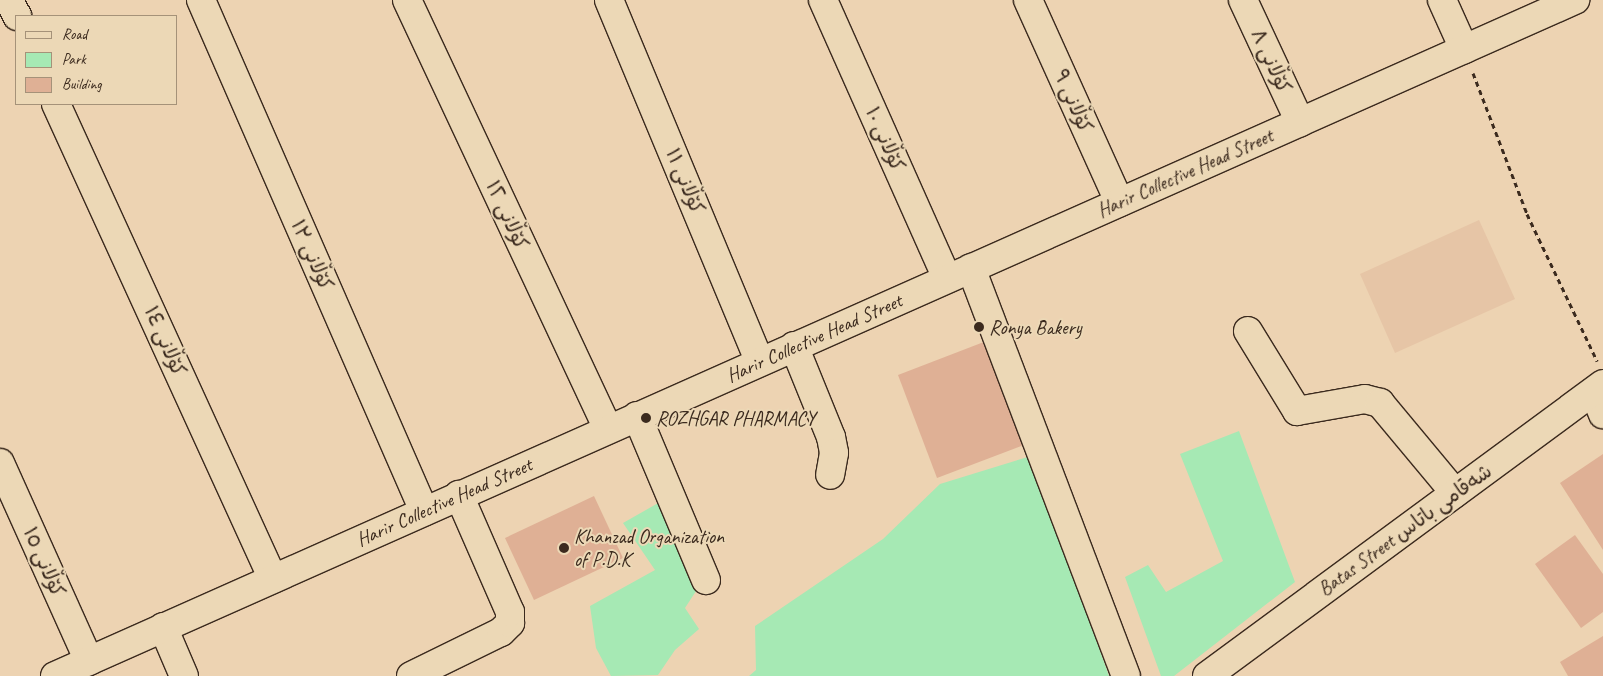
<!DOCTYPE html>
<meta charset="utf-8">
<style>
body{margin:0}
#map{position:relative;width:1603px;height:676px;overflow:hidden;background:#edd3b2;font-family:Caveat,"Playpen Sans Arabic",sans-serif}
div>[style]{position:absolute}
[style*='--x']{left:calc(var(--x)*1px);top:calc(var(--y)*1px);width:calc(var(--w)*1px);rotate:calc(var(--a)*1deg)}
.built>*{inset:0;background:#e6c5a6}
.green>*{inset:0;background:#a6e9b4}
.building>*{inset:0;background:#dfb095}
.path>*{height:3px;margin-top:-1.5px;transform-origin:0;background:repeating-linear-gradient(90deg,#3b2a1e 0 5px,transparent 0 9px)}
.roads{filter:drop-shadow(1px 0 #3b2a1e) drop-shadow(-1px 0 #3b2a1e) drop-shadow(0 1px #3b2a1e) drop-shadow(0 -1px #3b2a1e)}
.minor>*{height:28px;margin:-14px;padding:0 14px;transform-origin:14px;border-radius:14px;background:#ecd8b6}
.dots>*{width:14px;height:14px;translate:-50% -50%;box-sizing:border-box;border:2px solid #ecd8b6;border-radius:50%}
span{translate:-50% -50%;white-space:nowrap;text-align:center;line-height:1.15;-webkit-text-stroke:4px #ecd8b6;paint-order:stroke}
.street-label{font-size:20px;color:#3b2a1e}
.poi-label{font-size:20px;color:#3b2a1e}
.left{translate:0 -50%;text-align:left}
.legend{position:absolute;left:15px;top:15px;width:162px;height:90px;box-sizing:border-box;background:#ecd8b6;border:1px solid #a59279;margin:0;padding:6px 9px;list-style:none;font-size:15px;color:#3b2a1e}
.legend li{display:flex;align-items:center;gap:10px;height:25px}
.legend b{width:25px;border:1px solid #a59279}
</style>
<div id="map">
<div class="built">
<i style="clip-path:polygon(1479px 220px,1515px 299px,1395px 353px,1360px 274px)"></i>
</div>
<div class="green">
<i style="clip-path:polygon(1239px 431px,1295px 582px,1174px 676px,1161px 676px,1125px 577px,1148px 565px,1166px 592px,1223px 561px,1180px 454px)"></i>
<i style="clip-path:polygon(1031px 456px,1109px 676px,749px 676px,756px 670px,755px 626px,883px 539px,940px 484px)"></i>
<i style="clip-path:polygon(660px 502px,700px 585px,685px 608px,699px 629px,675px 650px,658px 675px,611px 676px,596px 648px,590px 606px,655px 570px,623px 523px)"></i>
</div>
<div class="building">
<i style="clip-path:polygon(989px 340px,1029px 443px,937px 478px,898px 375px)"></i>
<i style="clip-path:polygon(1603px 454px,1603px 550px,1560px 483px)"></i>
<i style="clip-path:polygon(594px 496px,623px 558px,534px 600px,505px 538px)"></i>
<i style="clip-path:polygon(1575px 535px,1603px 574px,1603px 612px,1581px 628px,1535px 564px)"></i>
<i style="clip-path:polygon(1603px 636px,1603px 676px,1568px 676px,1560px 662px)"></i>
</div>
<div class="path">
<i style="--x:1473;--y:73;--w:151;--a:69"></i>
<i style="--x:1527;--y:214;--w:163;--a:64.5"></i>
</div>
<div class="roads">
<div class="minor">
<i style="--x:9;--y:0;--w:18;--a:63"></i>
<i style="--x:201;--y:0;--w:558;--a:66.42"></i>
<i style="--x:407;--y:0;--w:474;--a:64.9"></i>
<i style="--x:609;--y:0;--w:392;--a:67.4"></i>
<i style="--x:823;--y:0;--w:305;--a:66"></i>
<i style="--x:1028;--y:0;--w:222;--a:65.7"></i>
<i style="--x:1243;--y:0;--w:135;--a:65"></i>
<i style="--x:1442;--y:0;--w:54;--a:65.8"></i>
<i style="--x:56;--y:104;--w:522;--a:65.45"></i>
<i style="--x:971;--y:268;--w:436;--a:69.2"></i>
<i style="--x:1248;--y:331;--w:94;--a:58.5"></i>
<i style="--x:1297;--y:411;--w:69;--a:-10"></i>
<i style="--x:1365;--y:399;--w:16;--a:15"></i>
<i style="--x:1380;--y:403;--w:117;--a:50.2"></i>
<i style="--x:794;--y:346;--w:98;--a:67.9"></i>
<i style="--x:831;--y:437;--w:16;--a:79"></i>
<i style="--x:834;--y:453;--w:22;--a:100"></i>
<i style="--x:1594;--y:392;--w:24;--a:68"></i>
<i style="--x:637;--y:416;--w:178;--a:67.2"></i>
<i style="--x:0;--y:463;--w:217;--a:65.8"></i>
<i style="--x:163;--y:627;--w:53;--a:66.8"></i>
<i style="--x:55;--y:676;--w:1664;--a:-23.98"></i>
<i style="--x:411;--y:676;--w:100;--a:-26.1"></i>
<i style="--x:501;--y:632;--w:13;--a:-45"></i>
<i style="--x:510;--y:623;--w:11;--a:-90"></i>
<i style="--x:510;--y:612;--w:128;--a:-113.6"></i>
<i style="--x:1207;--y:676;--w:492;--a:-36.4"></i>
</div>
</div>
<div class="dots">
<i style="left:979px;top:327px;background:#3b2a1e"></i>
<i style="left:646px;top:418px;background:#3b2a1e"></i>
<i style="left:564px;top:548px;background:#3b2a1e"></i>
</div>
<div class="street-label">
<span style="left:1271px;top:61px;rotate:65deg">کۆڵانی ٨</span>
<span style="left:1073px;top:101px;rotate:66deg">کۆڵانی ٩</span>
<span style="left:885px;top:139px;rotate:66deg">کۆڵانی ١٠</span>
<span style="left:1185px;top:173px;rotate:-24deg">Harir Collective Head Street</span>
<span style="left:685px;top:181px;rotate:67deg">کۆڵانی ١١</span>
<span style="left:507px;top:215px;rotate:65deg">کۆڵانی ١٢</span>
<span style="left:312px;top:255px;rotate:66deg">کۆڵانی ١٣</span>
<span style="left:814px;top:338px;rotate:-24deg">Harir Collective Head Street</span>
<span style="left:165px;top:341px;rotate:66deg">کۆڵانی ١٤</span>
<span style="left:444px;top:502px;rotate:-24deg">Harir Collective Head Street</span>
<span style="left:1405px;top:530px;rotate:-36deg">Batas Street شەقامی باتاس</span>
<span style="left:44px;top:562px;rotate:66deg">کۆڵانی ١٥</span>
</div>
<div class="poi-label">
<span class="left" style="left:989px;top:327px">Ronya Bakery</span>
<span class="left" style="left:656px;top:418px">ROZHGAR PHARMACY</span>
<span class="left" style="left:574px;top:548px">Khanzad Organization<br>of P.D.K</span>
</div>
<ul class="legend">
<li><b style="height:6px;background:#ecd8b6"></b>Road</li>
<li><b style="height:14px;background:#a6e9b4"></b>Park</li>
<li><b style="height:14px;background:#dfb095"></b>Building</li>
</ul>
</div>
